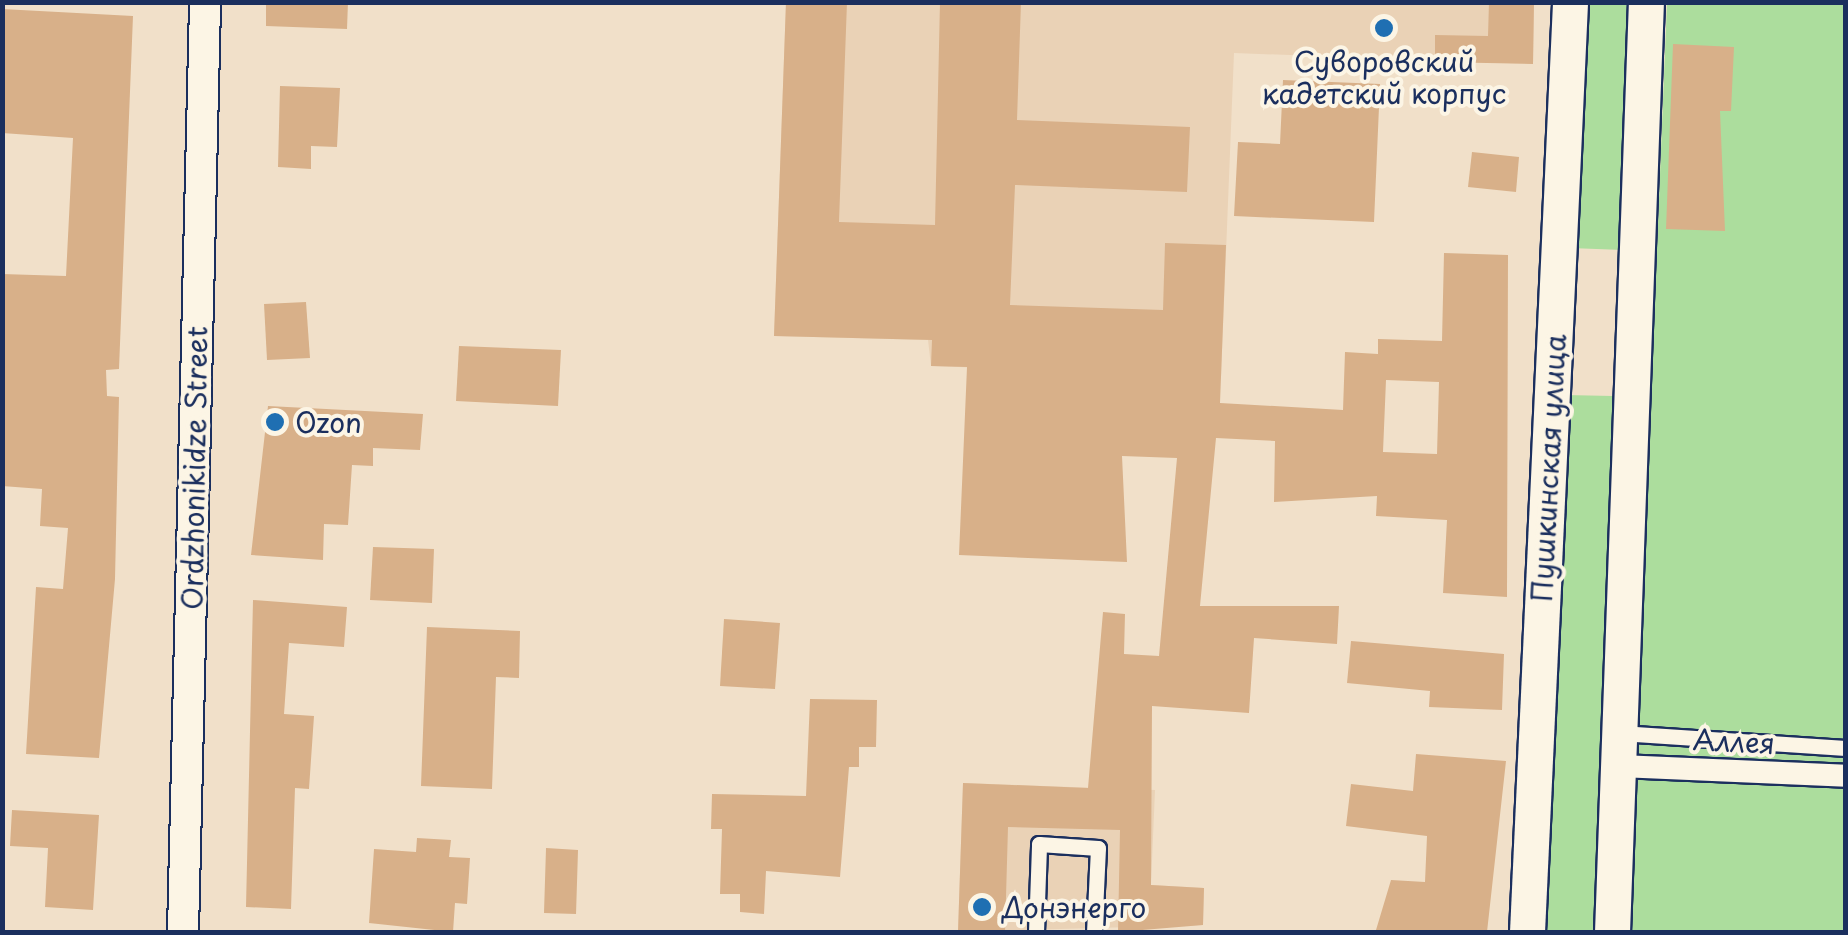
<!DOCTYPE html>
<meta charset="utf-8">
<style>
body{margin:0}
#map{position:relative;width:1848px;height:935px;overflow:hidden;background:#f1e0c9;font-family:"Playpen Sans",sans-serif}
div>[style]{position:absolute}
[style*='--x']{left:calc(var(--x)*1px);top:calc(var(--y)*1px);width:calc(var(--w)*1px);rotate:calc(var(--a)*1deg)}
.built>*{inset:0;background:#ead2b6}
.green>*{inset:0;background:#acdd9d}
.building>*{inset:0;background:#d8b089}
.roads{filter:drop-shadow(2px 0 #1b2f5e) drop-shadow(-2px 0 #1b2f5e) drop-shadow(0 2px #1b2f5e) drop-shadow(0 -2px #1b2f5e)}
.service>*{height:15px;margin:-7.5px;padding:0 7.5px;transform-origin:7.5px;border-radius:7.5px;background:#fcf5e5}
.pedestrian>*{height:22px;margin:-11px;padding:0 11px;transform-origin:11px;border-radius:11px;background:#fcf5e5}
.minor>*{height:30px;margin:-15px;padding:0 15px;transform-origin:15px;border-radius:15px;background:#fcf5e5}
.tertiary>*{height:35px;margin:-17.5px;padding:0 17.5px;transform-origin:17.5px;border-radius:17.5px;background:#fcf5e5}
.dots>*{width:28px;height:28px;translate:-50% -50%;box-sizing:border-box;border:5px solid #fcf5e5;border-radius:50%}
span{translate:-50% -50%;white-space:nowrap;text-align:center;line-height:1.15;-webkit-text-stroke:8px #fcf5e5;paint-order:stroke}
.poi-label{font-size:28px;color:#1b2f5e}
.left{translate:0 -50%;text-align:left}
.street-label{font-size:28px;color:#1b2f5e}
.frame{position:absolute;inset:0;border:5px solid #1b2f5e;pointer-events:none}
</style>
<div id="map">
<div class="built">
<i style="clip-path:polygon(786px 3px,1534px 3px,1533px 64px,1234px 53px,1221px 377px,931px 366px,928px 340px,774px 336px)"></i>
<i style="clip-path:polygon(963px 783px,1155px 790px,1151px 885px,1204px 888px,1203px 925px,958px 932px)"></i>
</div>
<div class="green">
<i style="clip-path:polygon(1582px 3px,1631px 3px,1623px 250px,1570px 248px)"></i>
<i style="clip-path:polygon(1667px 3px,1845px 3px,1845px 932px,1629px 932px)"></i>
<i style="clip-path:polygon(1565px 395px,1613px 396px,1596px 932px,1539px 932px)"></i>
</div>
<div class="building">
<i style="clip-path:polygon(266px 2px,348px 2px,347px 29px,266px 26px)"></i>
<i style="clip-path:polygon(evenodd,786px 2px,847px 2px,839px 222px,935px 225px,940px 2px,1021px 2px,1017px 120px,1190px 127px,1187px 192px,1015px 185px,1010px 305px,1163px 310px,1165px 243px,1226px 245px,1220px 403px,1343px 410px,1345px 352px,1378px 354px,1378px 339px,1442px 341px,1444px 253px,1508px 255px,1507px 597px,1443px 593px,1447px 520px,1376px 516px,1377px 496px,1274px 502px,1275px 441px,1216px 438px,1200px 606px,1339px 606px,1337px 644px,1254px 638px,1249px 713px,1152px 706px,1151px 885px,1204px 888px,1203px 925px,1118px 932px,1120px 830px,1008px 827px,1005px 932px,958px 932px,963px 783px,1088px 788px,1103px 612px,1125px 614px,1124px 654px,1159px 656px,1177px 458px,1122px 456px,1127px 562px,959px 555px,967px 367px,931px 366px,932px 340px,774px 336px,786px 2px,1386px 380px,1439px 382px,1437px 454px,1383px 452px,1386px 380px)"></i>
<i style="clip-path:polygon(1489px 2px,1534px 2px,1533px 64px,1435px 62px,1435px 35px,1488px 36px)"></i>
<i style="clip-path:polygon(2px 9px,133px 16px,119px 369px,106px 370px,107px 396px,119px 397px,115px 579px,99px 758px,26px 754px,36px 587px,63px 589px,68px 528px,40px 526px,42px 489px,2px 486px,2px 274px,66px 276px,73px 138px,2px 133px)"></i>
<i style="clip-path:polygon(1673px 44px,1734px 47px,1731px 111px,1720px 111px,1725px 231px,1666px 229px)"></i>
<i style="clip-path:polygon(1283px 80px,1380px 84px,1374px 222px,1234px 216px,1238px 142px,1280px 144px)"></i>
<i style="clip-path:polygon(280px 86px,340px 88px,337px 147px,311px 146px,311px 169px,278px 167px)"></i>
<i style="clip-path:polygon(1472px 152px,1519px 157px,1516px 192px,1468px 187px)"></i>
<i style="clip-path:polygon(306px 302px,310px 358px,267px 360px,264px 304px)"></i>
<i style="clip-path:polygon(459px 346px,561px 350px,558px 406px,456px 401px)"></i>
<i style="clip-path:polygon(268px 406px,423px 414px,420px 450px,373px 448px,373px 466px,352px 465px,348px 525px,324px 524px,323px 560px,251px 555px)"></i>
<i style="clip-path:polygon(373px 547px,434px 549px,432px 603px,370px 600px)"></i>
<i style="clip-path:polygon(253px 600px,347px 607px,344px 647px,289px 643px,284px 714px,314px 716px,309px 789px,295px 788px,291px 909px,246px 907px)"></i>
<i style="clip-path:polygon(724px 619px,780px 623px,775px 689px,720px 686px)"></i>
<i style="clip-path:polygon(427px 627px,520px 631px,519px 678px,496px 677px,492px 789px,421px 786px)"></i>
<i style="clip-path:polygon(1351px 641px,1504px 654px,1502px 710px,1429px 707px,1430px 691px,1347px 683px)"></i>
<i style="clip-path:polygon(810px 699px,877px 700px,876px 747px,859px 747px,859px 767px,849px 767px,840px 877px,766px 871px,764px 914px,740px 912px,740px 894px,720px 894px,722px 829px,711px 829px,712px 794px,806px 796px)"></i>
<i style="clip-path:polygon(1416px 754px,1506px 761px,1487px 932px,1376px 930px,1391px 880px,1425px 882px,1427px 836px,1346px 826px,1351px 784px,1413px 791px)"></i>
<i style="clip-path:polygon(12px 810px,99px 815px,93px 910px,45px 907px,48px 848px,10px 846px)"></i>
<i style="clip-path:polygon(417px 838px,451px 840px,449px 857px,470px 858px,467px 904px,455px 903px,453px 932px,369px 923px,374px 849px,416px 852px)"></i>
<i style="clip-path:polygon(546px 848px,578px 850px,576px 914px,544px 913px)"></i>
</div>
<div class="roads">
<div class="service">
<i style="--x:1620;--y:733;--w:226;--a:3.8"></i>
<i style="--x:1036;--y:932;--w:88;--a:-88"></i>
<i style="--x:1039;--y:844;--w:59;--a:3.9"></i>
<i style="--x:1098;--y:848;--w:84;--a:92.7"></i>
</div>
<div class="pedestrian">
<i style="--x:1620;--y:766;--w:226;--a:2.5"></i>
</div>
<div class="minor">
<i style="--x:183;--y:932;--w:930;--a:-88.64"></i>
</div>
<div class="tertiary">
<i style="--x:1527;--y:932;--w:931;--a:-87.35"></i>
<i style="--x:1612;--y:932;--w:931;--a:-87.91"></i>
</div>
</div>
<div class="dots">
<i style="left:1384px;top:28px;background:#1f6fb2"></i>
<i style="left:275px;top:422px;background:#1f6fb2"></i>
<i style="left:982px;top:907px;background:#1f6fb2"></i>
</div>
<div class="poi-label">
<span style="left:1384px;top:77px">Суворовский<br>кадетский корпус</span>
<span class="left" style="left:295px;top:422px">Ozon</span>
<span class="left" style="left:1002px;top:907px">Донэнерго</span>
</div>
<div class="street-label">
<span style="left:194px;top:468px;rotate:-89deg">Ordzhonikidze Street</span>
<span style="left:1548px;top:468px;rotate:-87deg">Пушкинская улица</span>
<span style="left:1734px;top:741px;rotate:3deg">Аллея</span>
</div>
<div class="frame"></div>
</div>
